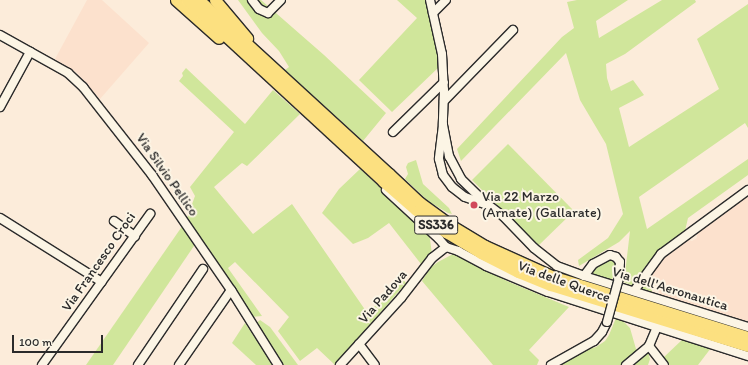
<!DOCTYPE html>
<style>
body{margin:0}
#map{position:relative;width:748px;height:365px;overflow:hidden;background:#fcecda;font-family:Itim,sans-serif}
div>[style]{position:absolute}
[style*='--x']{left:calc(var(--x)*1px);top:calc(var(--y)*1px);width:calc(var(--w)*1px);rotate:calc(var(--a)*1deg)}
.built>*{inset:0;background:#fce1cd}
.green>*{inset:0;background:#d0e69b}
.roads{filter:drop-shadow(1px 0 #2b2b2b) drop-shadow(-1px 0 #2b2b2b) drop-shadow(0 1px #2b2b2b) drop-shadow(0 -1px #2b2b2b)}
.minor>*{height:8px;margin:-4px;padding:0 4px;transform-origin:4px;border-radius:4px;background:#fcf5e5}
.highway>*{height:11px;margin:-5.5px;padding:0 5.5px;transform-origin:5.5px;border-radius:5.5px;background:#fce080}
.bridges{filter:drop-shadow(1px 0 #2b2b2b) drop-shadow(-1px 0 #2b2b2b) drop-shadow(0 1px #2b2b2b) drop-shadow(0 -1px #2b2b2b)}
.minor-bridge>*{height:8px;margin:-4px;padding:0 4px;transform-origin:4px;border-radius:4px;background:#fcf5e5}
.dots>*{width:11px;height:11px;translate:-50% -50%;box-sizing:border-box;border:2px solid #fcf5e5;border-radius:50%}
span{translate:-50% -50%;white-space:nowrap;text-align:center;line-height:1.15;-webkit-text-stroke:4px #fcf5e5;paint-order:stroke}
.shield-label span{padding:1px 3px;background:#fcf5e5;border:1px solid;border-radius:3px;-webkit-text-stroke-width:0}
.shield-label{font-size:13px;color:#2b2b2b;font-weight:700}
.street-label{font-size:14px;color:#2b2b2b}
.poi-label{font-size:14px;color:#2b2b2b}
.left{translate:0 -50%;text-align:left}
.scale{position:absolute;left:12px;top:335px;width:91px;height:18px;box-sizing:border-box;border:2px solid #2b2b2b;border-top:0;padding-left:5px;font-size:12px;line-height:14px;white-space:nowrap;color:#2b2b2b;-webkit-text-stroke:3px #fcf5e5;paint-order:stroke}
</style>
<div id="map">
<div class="built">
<i style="clip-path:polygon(87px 0,102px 0,149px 43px,100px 99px,77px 73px,55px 59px)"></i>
<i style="clip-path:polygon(748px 194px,748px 323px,661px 296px,652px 279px,653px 270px,662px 256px,686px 239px,692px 241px,697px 238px,697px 229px)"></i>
</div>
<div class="green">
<i style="clip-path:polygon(238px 0,261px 0,324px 55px,386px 113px,363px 141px,285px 70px,289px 67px,279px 51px,262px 33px)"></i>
<i style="clip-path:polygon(397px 0,426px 0,439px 54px,439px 67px,392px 112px,359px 80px,417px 18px)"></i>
<i style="clip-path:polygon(577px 0,628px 0,596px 21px,599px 38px,662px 0,695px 0,696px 2px,625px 54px,606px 64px,607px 78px,611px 91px,633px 80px,644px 95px,619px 108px,629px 147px,719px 89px,697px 39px,748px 4px,748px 128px,745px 123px,639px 197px,647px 229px,748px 159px,748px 175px,688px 218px,685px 231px,661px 249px,644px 268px,653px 294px,624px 282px,630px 231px,619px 242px,579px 266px,578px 260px,608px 238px,623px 214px,606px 144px,580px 100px,566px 53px,461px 161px,457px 149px,562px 37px,574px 28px,567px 2px)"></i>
<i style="clip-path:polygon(186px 68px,245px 124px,273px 90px,300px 114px,247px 166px,242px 163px,214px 187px,253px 234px,292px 204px,368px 314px,400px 276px,406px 283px,335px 365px,317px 348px,300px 361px,278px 331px,289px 317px,235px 262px,228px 268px,262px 316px,251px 317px,208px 247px,201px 240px,187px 218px,195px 196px,190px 187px,234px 132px,179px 81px,183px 76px,182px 73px)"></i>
<i style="clip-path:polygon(508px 144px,574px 211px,538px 246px,472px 180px)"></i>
<i style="clip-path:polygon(416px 160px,423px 184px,449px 208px,452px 214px,448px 213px,428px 201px,405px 179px,408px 174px,406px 167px,408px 163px)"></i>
<i style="clip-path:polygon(360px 169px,429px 232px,432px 254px,421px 264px,389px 223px,368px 238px,353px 244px,322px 213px,339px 189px)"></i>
<i style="clip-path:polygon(183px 225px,196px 243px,113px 365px,86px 365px)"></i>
<i style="clip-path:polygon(453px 254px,462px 257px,507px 281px,569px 307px,529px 350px,539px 360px,537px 365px,493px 365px,422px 281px,430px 268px,438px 262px)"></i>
<i style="clip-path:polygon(608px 260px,614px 261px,616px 268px,611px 282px,591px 276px,594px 269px)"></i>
<i style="clip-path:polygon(616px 318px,623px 321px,630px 328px,636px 349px,648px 352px,650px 359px,648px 365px,557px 365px,588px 349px,596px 347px,605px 341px,609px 335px)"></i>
<i style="clip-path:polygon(260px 320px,270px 327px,298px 365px,281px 365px,255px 324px)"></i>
<i style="clip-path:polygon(245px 323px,273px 365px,256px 365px,232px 343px)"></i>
<i style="clip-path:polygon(684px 338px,711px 348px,698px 365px,667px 365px,664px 357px)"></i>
</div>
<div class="roads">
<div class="minor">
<i style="--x:252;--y:0;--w:11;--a:52"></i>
<i style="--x:259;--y:9;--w:10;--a:24"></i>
<i style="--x:268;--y:13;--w:18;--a:-45"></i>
<i style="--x:430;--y:0;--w:55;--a:77.5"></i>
<i style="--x:442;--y:54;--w:36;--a:87"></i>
<i style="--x:444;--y:90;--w:35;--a:92"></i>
<i style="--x:443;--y:125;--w:34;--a:97"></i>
<i style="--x:439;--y:159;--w:16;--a:76"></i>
<i style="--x:443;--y:175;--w:15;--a:53"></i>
<i style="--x:452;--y:187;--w:16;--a:38"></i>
<i style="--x:465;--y:197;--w:20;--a:20"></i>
<i style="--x:433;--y:13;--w:18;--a:-45"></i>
<i style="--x:0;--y:35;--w:78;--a:29.2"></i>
<i style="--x:68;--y:73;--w:21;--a:43"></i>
<i style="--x:83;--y:87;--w:112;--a:51.9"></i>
<i style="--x:152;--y:175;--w:140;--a:55.5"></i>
<i style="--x:231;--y:290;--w:89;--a:57.9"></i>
<i style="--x:444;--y:101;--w:99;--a:-45.8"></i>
<i style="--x:0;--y:107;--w:63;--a:-61.4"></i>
<i style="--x:443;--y:125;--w:32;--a:79"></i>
<i style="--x:449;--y:156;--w:26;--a:62"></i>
<i style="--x:461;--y:179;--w:36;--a:44"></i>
<i style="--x:487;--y:204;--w:21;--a:37"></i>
<i style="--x:504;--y:217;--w:43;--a:45.9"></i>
<i style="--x:534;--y:248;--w:29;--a:38"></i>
<i style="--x:557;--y:266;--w:29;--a:20"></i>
<i style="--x:584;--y:276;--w:172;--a:17.3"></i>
<i style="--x:393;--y:132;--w:71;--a:-44.4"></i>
<i style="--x:386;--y:190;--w:72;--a:42.8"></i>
<i style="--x:439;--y:239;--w:11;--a:49"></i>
<i style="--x:0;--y:218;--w:120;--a:32.1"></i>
<i style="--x:114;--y:221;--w:26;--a:36"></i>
<i style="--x:446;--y:247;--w:13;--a:18"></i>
<i style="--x:458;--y:251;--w:32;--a:28"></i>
<i style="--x:486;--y:266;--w:67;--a:22.8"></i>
<i style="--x:548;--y:292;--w:114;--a:17.8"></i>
<i style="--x:657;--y:327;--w:21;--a:113"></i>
<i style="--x:649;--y:346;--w:30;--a:140"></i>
<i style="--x:584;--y:276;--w:15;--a:-53"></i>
<i style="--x:593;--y:264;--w:19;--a:-28"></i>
<i style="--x:610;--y:255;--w:6;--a:18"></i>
<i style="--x:616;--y:257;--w:6;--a:51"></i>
<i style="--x:620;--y:262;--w:16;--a:94"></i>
<i style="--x:634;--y:291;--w:46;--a:-53.9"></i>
<i style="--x:661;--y:254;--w:108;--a:-36.3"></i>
<i style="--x:657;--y:327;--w:96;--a:17.7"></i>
<i style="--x:359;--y:344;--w:26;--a:53"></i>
<i style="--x:649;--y:346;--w:24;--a:52"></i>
<i style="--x:42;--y:365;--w:186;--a:-54.4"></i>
<i style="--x:138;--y:365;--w:116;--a:-55.9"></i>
<i style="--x:179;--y:365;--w:91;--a:-55.3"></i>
<i style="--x:340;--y:365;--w:91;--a:-47.7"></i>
<i style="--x:401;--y:298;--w:51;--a:-52.2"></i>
<i style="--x:432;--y:258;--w:18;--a:-38"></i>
<i style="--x:551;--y:365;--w:49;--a:-29.2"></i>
<i style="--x:594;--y:341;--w:12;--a:-48"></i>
<i style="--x:602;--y:332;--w:11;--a:-63"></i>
</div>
<div class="highway">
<i style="--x:176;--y:0;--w:57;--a:41.5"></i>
<i style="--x:187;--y:0;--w:267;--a:42.7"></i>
<i style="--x:383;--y:181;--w:43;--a:41.2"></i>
<i style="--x:415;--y:209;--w:39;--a:37"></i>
<i style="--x:446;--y:232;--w:41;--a:31"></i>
<i style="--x:481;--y:253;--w:42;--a:27.2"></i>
<i style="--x:518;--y:272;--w:35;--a:22"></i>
<i style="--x:551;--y:285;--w:206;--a:17.2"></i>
<i style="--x:199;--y:0;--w:258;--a:42.5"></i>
<i style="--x:389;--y:174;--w:42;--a:43.1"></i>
<i style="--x:420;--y:203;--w:37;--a:36"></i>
<i style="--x:450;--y:225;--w:41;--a:31"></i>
<i style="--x:485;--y:246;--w:76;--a:24.2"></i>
<i style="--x:554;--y:277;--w:203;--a:17.2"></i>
<i style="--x:215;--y:0;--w:50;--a:49.9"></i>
</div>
</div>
<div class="bridges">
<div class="minor-bridge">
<i style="--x:607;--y:322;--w:46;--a:-74.7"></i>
</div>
</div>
<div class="dots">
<i style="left:474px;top:205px;background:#d1495b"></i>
</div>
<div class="shield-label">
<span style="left:436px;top:225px">SS336</span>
</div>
<div class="street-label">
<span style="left:167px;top:175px;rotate:55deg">Via Silvio Pellico</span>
<span style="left:99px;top:262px;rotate:-55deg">Via Francesco Croci</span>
<span style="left:564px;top:282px;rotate:20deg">Via delle Querce</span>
<span style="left:670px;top:289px;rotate:17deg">Via dell'Aeronautica</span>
<span style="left:383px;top:297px;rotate:-49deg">Via Padova</span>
</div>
<div class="poi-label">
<span class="left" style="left:482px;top:205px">Via 22 Marzo<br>(Arnate) (Gallarate)</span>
</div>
<div class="scale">100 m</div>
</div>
